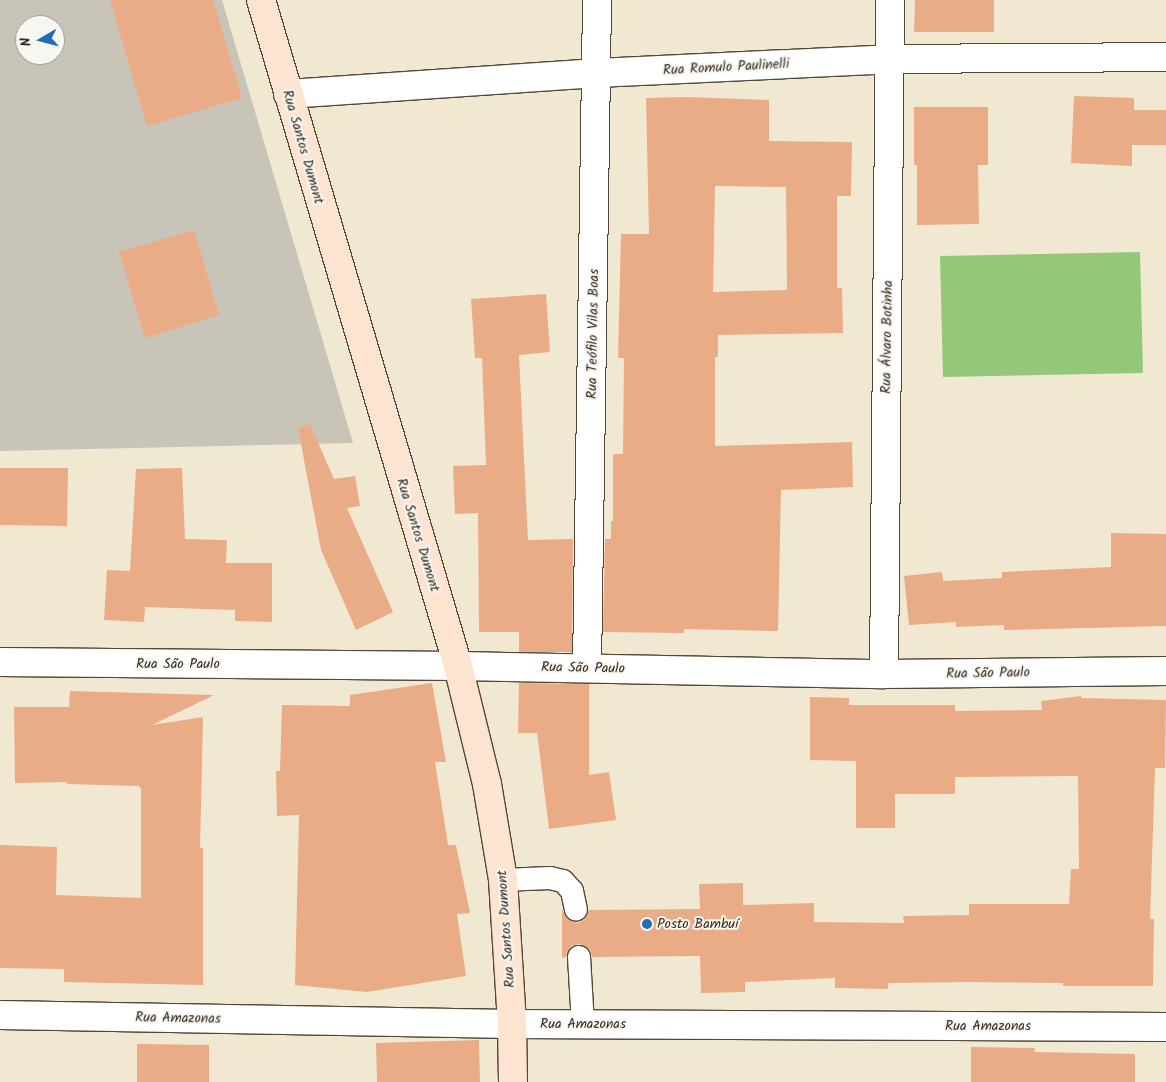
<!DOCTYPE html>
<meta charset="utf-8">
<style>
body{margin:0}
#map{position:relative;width:1166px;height:1082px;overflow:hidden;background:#f1e8d2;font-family:Kalam,sans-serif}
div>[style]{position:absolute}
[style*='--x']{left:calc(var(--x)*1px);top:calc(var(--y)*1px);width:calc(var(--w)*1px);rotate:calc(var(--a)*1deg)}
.industrial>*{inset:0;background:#c8c4b8}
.green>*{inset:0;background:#94c879}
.building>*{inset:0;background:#eaac86}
.roads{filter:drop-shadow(1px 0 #564639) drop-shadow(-1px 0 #564639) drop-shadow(0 1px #564639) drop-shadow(0 -1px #564639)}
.service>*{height:22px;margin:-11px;padding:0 11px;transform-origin:11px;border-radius:11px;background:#fff}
.minor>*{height:28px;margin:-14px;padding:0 14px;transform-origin:14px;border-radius:14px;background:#fff}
.secondary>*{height:28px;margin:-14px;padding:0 14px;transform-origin:14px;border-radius:14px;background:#fde4d1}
.dots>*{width:14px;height:14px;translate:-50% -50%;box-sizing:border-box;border:2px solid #f6f6f2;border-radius:50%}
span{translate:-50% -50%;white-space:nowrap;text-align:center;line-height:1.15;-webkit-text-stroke:4px #f6f6f2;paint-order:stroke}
.street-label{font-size:14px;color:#3b2a1e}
.poi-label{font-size:14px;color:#3b2a1e}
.left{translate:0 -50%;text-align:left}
.north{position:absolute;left:15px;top:15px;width:50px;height:50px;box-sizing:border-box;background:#f6f6f2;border:1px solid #aba49d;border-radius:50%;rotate:262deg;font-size:14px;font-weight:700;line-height:20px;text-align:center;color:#3b2a1e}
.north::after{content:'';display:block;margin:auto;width:18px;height:22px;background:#1f6fb2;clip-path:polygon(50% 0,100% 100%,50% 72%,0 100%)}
</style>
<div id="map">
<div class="industrial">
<i style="clip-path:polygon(evenodd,0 0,222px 0,353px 443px,0 451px,0 0,25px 25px,55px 25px,55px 55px,25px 55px,25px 25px)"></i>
</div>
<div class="green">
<i style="clip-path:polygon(1140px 252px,1143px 373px,943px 377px,940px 256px)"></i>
</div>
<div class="building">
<i style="clip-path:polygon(110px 0,213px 0,242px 98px,147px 126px)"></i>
<i style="clip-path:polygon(915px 0,994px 0,994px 32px,914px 32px)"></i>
<i style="clip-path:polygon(1074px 96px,1134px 98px,1134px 110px,1166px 110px,1166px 145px,1132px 145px,1132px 166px,1071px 163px)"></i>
<i style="clip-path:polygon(evenodd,686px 97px,769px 100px,769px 141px,852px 142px,851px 196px,837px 196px,837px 288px,842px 288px,843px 333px,718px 335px,718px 357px,715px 357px,715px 446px,852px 442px,853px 487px,781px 490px,778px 631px,684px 629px,684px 633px,603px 632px,605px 539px,611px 539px,611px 521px,613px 521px,613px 454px,623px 454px,624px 358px,618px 358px,621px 234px,649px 234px,646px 98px,686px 97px,715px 186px,786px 187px,787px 290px,713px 292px,715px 186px)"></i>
<i style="clip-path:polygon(914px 107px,988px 107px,988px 165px,978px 165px,979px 224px,917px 225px,917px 165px,914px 165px)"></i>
<i style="clip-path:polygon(194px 230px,219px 315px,145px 338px,119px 252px)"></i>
<i style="clip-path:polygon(546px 294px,550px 352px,519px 355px,528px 540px,573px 539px,572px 652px,519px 652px,519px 632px,479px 632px,478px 513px,455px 514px,453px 466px,486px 465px,482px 358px,475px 358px,471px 299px)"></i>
<i style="clip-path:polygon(310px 424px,334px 479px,355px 476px,360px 506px,347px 508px,393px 612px,356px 630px,321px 550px,298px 428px)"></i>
<i style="clip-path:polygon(0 468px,68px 468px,67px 526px,0 525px)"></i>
<i style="clip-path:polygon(182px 468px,185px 539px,227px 540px,226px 563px,272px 563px,272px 622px,235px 621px,235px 610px,145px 607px,144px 622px,104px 620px,107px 570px,130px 571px,136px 469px)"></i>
<i style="clip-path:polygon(1111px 533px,1166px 534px,1166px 626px,1004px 630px,1004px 625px,956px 627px,956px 622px,909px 625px,904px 576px,942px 572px,943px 581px,1002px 578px,1002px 572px,1111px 567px)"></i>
<i style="clip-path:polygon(432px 683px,446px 762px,435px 762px,448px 845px,456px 845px,470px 913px,457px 914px,466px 976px,367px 992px,295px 985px,299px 815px,277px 816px,276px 771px,280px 771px,282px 705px,350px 706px,350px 695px)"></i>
<i style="clip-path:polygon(519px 683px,589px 684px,589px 775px,609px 772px,616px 820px,549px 829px,537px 733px,518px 733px)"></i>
<i style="clip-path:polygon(70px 691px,214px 695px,152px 725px,203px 717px,200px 848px,203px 848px,203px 985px,64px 982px,64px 969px,0 968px,0 845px,57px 847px,56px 895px,141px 898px,141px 789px,139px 786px,67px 784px,67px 782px,15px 783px,14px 707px,69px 707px)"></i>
<i style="clip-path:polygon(1081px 696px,1081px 698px,1166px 700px,1165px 768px,1155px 768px,1150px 919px,1154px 919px,1153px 986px,1063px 986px,1063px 983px,969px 982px,888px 983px,888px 989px,835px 988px,835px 978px,745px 982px,745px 992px,701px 993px,700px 956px,592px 957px,590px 949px,579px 944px,571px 946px,566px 957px,562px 958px,562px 910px,567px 919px,578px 923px,585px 919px,589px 910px,700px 909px,699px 884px,743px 883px,743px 905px,814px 903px,814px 922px,904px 923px,903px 916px,969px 915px,969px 904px,1069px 904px,1071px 869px,1079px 869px,1078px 776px,955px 777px,955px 794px,895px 794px,895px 828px,856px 828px,856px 761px,810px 760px,810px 697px,849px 698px,849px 705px,955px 705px,955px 711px,1042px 710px,1041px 701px)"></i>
<i style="clip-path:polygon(479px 1040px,480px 1082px,377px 1082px,376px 1043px)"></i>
<i style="clip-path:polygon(137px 1044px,209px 1045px,209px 1082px,137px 1082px)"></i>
<i style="clip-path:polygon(971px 1047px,1035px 1048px,1034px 1052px,1135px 1054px,1135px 1082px,971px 1082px)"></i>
</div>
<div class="roads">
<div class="service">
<i style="--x:503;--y:880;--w:47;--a:-2.4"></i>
<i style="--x:550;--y:878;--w:13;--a:13"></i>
<i style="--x:563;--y:881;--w:13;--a:48"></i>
<i style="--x:572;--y:891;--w:19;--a:78"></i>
<i style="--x:579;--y:957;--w:67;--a:86.6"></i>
</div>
<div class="minor">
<i style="--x:288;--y:94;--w:310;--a:-3.9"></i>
<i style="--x:597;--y:73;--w:293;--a:-2.7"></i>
<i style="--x:890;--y:59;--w:276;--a:-0.4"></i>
<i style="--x:0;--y:662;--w:458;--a:0.5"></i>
<i style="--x:458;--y:666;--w:426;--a:1.1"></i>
<i style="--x:884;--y:674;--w:282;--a:-0.6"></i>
<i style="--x:587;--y:668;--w:668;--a:-89.14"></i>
<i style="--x:884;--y:674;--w:674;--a:-89.49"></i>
<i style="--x:0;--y:1015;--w:512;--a:1.01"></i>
<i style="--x:512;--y:1024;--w:654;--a:0.26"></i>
</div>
<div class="secondary">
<i style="--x:261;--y:0;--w:695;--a:73.52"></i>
<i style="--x:458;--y:666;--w:122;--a:76.2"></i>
<i style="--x:487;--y:784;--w:97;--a:80.5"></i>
<i style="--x:503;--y:880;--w:144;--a:86.4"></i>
<i style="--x:512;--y:1024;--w:58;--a:89"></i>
</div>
</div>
<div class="dots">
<i style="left:647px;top:924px;background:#1f6fb2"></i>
</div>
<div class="street-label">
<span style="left:726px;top:67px;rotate:-3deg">Rua Romulo Paulinelli</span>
<span style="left:303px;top:147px;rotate:74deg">Rua Santos Dumont</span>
<span style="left:593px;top:334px;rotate:-89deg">Rua Teófilo Vilas Boas</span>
<span style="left:887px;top:337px;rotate:-89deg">Rua Álvaro Botinha</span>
<span style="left:418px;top:535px;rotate:73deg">Rua Santos Dumont</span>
<span style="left:178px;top:664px">Rua São Paulo</span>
<span style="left:583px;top:668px;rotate:1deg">Rua São Paulo</span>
<span style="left:988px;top:673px;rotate:-1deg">Rua São Paulo</span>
<span style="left:506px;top:929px;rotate:-94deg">Rua Santos Dumont</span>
<span style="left:178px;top:1018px;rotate:1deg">Rua Amazonas</span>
<span style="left:583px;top:1024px">Rua Amazonas</span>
<span style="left:988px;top:1026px">Rua Amazonas</span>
</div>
<div class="poi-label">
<span class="left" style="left:657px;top:924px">Posto Bambuí</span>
</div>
<div class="north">N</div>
</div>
